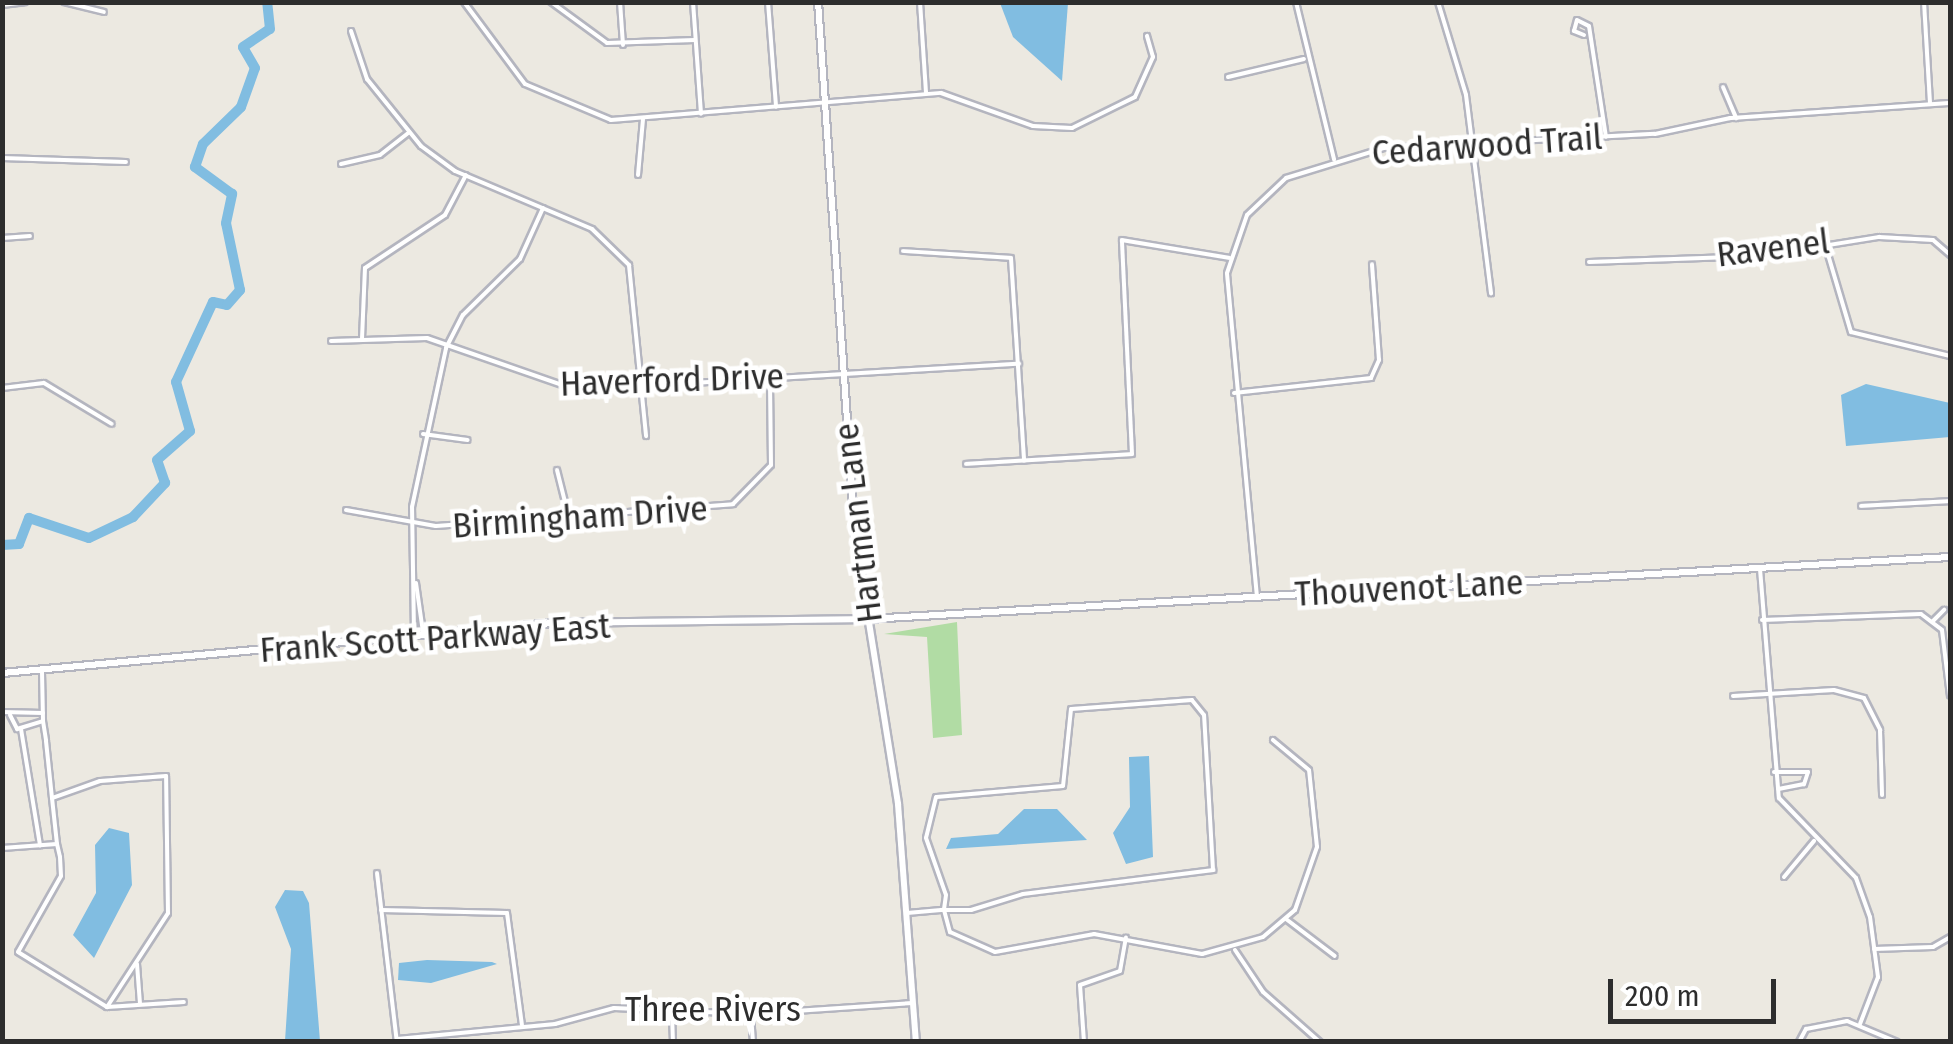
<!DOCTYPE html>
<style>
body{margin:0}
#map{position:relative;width:1953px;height:1044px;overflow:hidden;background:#ece9e1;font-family:"Fira Sans Condensed",sans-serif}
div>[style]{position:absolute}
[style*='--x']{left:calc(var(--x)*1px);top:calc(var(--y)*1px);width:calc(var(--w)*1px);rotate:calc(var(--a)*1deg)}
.green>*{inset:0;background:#b1dca4}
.water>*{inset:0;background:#81bde1}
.river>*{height:10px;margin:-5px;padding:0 5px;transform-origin:5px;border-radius:5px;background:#81bde1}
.roads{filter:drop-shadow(2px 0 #b4b5bf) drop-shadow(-2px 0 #b4b5bf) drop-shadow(0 2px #b4b5bf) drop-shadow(0 -2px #b4b5bf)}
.street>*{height:4px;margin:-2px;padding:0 2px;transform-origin:2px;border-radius:2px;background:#fff}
.secondary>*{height:6px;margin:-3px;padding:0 3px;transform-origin:3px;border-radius:3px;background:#fff}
span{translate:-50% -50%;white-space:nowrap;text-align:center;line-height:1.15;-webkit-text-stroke:9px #fff;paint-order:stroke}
.street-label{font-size:35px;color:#2d2d2d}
.frame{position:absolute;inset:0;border:5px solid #2d2d2d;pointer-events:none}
.scale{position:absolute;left:1608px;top:979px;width:168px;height:45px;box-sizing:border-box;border:5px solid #2d2d2d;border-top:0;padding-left:12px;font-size:30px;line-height:35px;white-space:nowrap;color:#2d2d2d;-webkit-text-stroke:8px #fff;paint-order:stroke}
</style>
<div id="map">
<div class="green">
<i style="clip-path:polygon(957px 622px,962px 735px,933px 738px,927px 637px,884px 634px)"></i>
</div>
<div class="water">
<i style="clip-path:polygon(1000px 3px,1068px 3px,1062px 81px,1013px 37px)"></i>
<i style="clip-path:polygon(1866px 384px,1950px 403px,1950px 437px,1846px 446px,1841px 395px)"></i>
<i style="clip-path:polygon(1149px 756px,1153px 857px,1126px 864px,1113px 833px,1130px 807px,1129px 757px)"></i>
<i style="clip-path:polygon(1024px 809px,1057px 809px,1087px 840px,946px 849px,951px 838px,998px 834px)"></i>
<i style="clip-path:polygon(109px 828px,129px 833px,132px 885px,94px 958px,73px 935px,96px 893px,95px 845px)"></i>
<i style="clip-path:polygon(285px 890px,303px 891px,309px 903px,320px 1041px,285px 1041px,291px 949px,275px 907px)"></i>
<i style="clip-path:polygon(427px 960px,492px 962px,497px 964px,431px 983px,398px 980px,399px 963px)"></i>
</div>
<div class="river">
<i style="--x:2;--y:545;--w:17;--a:-3"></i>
<i style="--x:19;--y:544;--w:28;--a:-69"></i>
<i style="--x:29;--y:518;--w:63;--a:18.4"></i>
<i style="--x:89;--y:538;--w:49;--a:-25.5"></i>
<i style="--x:133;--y:517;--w:47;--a:-46.7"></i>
<i style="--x:165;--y:483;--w:24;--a:-109"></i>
<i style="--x:157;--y:460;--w:44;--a:-41.3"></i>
<i style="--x:190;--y:431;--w:51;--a:-105.9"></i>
<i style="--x:176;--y:382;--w:88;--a:-65.2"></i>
<i style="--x:213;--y:302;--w:14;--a:12"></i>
<i style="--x:227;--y:305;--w:20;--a:-49"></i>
<i style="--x:240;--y:290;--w:68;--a:-101.8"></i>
<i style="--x:226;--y:223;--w:30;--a:-78"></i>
<i style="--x:232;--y:194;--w:46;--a:-143.9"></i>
<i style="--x:195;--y:167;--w:24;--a:-71"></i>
<i style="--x:203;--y:144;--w:53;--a:-44.2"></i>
<i style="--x:241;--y:107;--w:41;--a:-70.3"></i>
<i style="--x:255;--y:68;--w:24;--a:-120"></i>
<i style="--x:243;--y:47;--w:32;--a:-34"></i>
<i style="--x:270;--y:29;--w:27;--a:-96"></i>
</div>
<div class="roads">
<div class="street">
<i style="--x:64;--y:2;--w:41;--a:14"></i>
<i style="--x:464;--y:2;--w:102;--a:53.4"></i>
<i style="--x:525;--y:84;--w:93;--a:22.7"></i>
<i style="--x:611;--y:120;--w:331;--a:-4.7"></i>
<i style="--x:941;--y:93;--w:98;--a:19.7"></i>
<i style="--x:1033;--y:126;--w:39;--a:3"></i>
<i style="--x:1072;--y:128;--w:70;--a:-26.2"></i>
<i style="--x:1135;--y:97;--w:44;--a:-65.8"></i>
<i style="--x:1153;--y:57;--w:22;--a:-106"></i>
<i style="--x:551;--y:2;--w:69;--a:36.2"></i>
<i style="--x:607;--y:43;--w:88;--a:-2"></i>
<i style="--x:620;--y:2;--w:43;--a:86"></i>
<i style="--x:693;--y:2;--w:112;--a:85.9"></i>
<i style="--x:768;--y:2;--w:105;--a:85.6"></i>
<i style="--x:920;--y:2;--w:91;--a:86.2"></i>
<i style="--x:1296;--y:2;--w:162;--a:76.4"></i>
<i style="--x:1438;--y:2;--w:97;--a:73.2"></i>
<i style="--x:1466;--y:95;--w:200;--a:82.8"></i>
<i style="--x:1924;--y:2;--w:102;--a:86.6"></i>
<i style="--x:2;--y:5;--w:23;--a:-7"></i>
<i style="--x:351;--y:31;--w:51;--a:71.6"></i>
<i style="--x:367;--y:79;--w:86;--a:51.1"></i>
<i style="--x:421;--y:146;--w:42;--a:36.3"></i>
<i style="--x:455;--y:171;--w:149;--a:22.9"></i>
<i style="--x:592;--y:229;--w:52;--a:44.2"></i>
<i style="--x:629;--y:265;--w:172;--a:84.3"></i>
<i style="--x:1584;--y:35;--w:11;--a:-158"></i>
<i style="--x:1574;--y:31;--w:11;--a:-75"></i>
<i style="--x:1577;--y:20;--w:13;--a:27"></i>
<i style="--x:1589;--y:26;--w:112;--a:81.3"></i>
<i style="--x:1228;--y:77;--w:78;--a:-13.3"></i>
<i style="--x:1723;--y:87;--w:34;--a:67"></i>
<i style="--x:2;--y:158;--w:124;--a:1.8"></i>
<i style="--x:341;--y:164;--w:40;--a:-13"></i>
<i style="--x:380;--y:155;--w:37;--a:-38"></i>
<i style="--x:638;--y:175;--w:56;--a:-84.9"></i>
<i style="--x:2;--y:238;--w:28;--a:-4"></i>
<i style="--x:1824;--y:241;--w:95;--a:73.5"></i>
<i style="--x:1851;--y:332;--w:102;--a:13.6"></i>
<i style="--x:903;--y:251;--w:108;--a:3.7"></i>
<i style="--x:1011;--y:258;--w:203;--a:86.3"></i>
<i style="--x:1589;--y:262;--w:171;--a:-2"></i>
<i style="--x:1760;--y:256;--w:121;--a:-9.1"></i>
<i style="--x:1879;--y:237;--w:54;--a:3.2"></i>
<i style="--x:1933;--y:240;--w:23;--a:41"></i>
<i style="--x:362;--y:339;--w:71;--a:-87.6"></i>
<i style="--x:365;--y:268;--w:96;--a:-33.5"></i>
<i style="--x:445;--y:215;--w:45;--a:-62.3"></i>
<i style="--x:331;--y:341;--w:96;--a:-1.8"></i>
<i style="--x:427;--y:338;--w:158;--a:19.2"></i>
<i style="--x:576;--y:390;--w:444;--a:-3.4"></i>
<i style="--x:2;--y:388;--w:42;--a:-6.8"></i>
<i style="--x:44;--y:383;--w:79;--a:31.1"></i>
<i style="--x:1234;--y:393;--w:138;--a:-6.2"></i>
<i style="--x:1371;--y:378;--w:20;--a:-66"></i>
<i style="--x:1379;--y:360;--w:96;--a:-94.2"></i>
<i style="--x:423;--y:434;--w:45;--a:7.6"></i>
<i style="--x:966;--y:464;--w:166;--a:-3.4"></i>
<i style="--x:1132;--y:454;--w:214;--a:-92.7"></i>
<i style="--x:1122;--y:240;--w:109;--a:9.5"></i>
<i style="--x:557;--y:470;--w:49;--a:76"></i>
<i style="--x:1861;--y:506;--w:89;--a:-3.2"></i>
<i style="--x:346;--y:510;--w:91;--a:10.1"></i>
<i style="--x:436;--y:526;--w:298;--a:-4.2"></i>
<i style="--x:733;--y:504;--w:54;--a:-45.7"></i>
<i style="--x:771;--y:465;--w:86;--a:-90.7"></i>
<i style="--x:1760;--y:569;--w:230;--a:85.3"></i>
<i style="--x:1779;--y:798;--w:111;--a:46.1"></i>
<i style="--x:1856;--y:878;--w:41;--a:70.3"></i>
<i style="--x:1870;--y:917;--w:61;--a:82.4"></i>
<i style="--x:1878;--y:977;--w:50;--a:111"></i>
<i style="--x:416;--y:583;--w:49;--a:81.9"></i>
<i style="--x:1257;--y:597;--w:325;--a:-95.3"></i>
<i style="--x:1227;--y:273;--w:61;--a:-71"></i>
<i style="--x:1247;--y:215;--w:54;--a:-43.5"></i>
<i style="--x:1286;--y:178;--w:102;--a:-17"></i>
<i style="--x:1384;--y:148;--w:271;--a:-3"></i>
<i style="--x:1655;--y:134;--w:77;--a:-12"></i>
<i style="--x:1730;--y:118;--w:221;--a:-3.9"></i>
<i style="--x:1762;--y:620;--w:159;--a:-2.2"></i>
<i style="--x:1921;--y:614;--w:26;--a:37"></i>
<i style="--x:1942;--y:630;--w:66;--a:83.1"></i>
<i style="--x:1933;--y:621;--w:16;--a:-45"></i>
<i style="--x:414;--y:633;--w:126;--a:-90.9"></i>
<i style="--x:412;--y:507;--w:163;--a:-77.9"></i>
<i style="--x:446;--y:348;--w:37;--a:-63"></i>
<i style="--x:463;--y:315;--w:80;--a:-44.5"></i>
<i style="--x:520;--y:259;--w:56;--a:-65.7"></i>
<i style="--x:42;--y:672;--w:49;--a:88.8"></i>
<i style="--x:43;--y:721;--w:20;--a:81"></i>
<i style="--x:46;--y:741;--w:57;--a:84"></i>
<i style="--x:52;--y:798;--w:46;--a:83.8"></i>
<i style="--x:57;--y:844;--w:13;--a:77"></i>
<i style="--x:60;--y:857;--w:19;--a:87"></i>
<i style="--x:61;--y:876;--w:87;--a:119.5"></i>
<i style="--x:18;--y:952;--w:105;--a:31.7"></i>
<i style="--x:107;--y:1007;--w:112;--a:-57"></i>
<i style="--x:168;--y:913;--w:137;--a:-90.8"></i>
<i style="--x:166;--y:776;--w:66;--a:175.7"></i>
<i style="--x:100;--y:781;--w:51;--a:160.5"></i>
<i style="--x:1733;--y:696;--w:101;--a:-3.4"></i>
<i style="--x:1834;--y:690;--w:31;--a:15"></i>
<i style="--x:1864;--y:698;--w:36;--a:63"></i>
<i style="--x:1880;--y:730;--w:65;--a:88.2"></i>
<i style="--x:2;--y:712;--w:41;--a:1.4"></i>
<i style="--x:10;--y:715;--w:16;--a:63"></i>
<i style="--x:17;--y:729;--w:27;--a:-17"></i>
<i style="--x:21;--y:729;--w:118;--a:80.7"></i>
<i style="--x:1774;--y:772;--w:34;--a:0"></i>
<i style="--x:1808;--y:772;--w:13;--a:108"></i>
<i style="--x:1804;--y:784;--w:26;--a:169"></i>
<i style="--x:2;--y:848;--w:55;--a:-4.2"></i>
<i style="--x:377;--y:873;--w:170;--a:83.3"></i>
<i style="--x:1784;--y:877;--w:47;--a:-50.2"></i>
<i style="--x:381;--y:910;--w:126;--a:1.4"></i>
<i style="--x:507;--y:913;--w:113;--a:82.4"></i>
<i style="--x:907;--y:913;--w:37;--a:-5"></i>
<i style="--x:944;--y:910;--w:27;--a:0"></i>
<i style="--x:971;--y:910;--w:54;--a:-17.1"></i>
<i style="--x:1023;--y:894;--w:192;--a:-7.2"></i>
<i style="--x:1213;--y:870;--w:155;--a:-93.3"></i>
<i style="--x:1204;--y:715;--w:19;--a:-129"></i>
<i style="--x:1192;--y:700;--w:121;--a:175.7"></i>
<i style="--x:1071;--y:709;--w:77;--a:95.9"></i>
<i style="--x:1063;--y:786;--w:127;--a:175"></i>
<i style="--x:936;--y:797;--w:42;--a:103.7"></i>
<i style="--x:926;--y:838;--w:60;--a:70.7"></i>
<i style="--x:946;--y:895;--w:15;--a:98"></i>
<i style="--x:944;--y:910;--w:23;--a:75"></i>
<i style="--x:950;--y:932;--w:49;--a:24"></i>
<i style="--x:995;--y:952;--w:101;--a:-10.3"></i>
<i style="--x:1094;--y:934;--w:110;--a:10.5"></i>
<i style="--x:1202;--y:954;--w:63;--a:-15.6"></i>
<i style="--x:1263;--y:937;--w:42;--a:-40.2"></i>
<i style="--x:1295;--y:910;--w:67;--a:-70.8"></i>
<i style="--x:1317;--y:847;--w:77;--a:-95.9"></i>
<i style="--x:1309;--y:770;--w:47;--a:-140.2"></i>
<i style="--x:1286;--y:919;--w:61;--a:37.1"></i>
<i style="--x:1874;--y:949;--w:59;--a:-1.9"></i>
<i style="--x:1933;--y:947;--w:20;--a:-30"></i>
<i style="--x:1235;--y:950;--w:50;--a:56.3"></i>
<i style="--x:1263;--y:992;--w:76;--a:41.3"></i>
<i style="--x:137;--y:964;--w:40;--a:85.7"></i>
<i style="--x:107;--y:1007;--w:77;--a:-3.7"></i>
<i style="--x:672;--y:1014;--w:28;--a:88"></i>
<i style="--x:751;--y:1014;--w:28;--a:86"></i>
<i style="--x:397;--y:1039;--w:159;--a:-5.4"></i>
<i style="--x:555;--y:1024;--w:61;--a:-15.2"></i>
<i style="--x:614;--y:1008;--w:137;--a:2.5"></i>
<i style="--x:751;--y:1014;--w:162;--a:-3.9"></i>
<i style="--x:1084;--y:1042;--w:57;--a:-94"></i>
<i style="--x:1080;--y:985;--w:42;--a:-19.3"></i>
<i style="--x:1120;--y:971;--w:34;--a:-80"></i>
<i style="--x:1799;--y:1042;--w:15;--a:-62"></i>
<i style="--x:1806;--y:1029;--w:42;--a:-11"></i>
<i style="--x:1847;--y:1021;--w:54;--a:22.8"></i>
</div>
<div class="secondary">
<i style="--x:818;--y:2;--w:534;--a:86.03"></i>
<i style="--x:855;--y:535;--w:272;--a:80.9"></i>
<i style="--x:898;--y:804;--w:239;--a:85.7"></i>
<i style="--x:2;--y:673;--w:552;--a:-5.19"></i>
<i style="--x:552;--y:623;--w:316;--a:-0.7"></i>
<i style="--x:868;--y:619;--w:1084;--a:-3.28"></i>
</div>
</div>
<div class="street-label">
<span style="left:1487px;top:145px;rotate:-4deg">Cedarwood Trail</span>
<span style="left:1773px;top:248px;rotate:-7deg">Ravenel</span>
<span style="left:672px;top:380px;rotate:-2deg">Haverford Drive</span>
<span style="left:580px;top:517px;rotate:-4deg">Birmingham Drive</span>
<span style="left:858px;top:523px;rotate:-97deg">Hartman Lane</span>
<span style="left:1409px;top:588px;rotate:-3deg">Thouvenot Lane</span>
<span style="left:435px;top:638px;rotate:-4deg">Frank Scott Parkway East</span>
<span style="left:713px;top:1009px">Three Rivers</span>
</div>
<div class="frame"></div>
<div class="scale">200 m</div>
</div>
